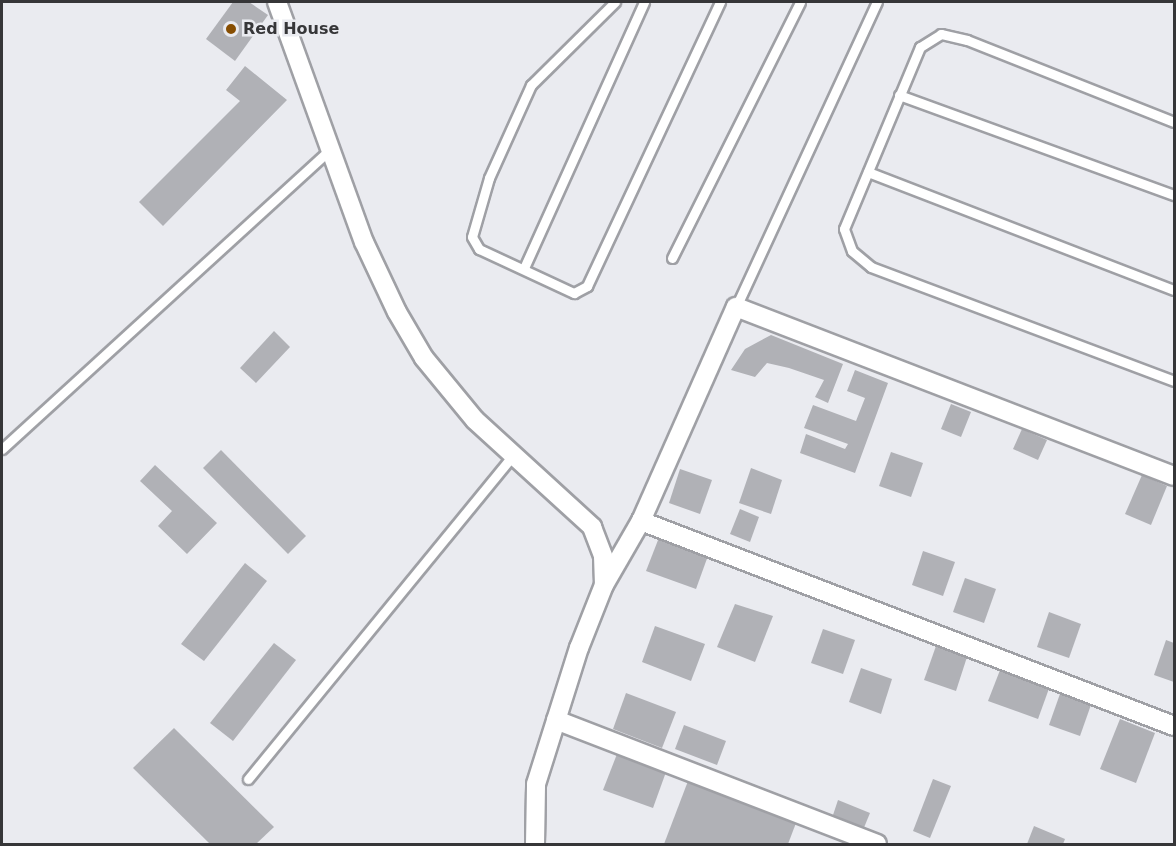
<!DOCTYPE html>
<style>
body{margin:0}
#map{position:relative;width:1176px;height:846px;overflow:hidden;background:#eaebf0;font-family:"DejaVu Sans",sans-serif}
div>[style]{position:absolute}
[style*='--x']{left:calc(var(--x)*1px);top:calc(var(--y)*1px);width:calc(var(--w)*1px);rotate:calc(var(--a)*1deg)}
.building>*{inset:0;background:#b0b1b6}
.roads{filter:drop-shadow(2px 0 #9fa0a5) drop-shadow(-2px 0 #9fa0a5) drop-shadow(0 2px #9fa0a5) drop-shadow(0 -2px #9fa0a5)}
.service>*{height:9px;margin:-4.5px;padding:0 4.5px;transform-origin:4.5px;border-radius:4.5px;background:#fff}
.minor>*{height:18px;margin:-9px;padding:0 9px;transform-origin:9px;border-radius:9px;background:#fff}
.dots>*{width:16px;height:16px;translate:-50% -50%;box-sizing:border-box;border:3px solid #eaebf0;border-radius:50%}
span{translate:-50% -50%;white-space:nowrap;text-align:center;line-height:1.15;-webkit-text-stroke:5px #eaebf0;paint-order:stroke}
.poi-label{font-size:16px;color:#363638;font-weight:700}
.left{translate:0 -50%;text-align:left}
.frame{position:absolute;inset:0;border:3px solid #363638;pointer-events:none}
</style>
<div id="map">
<div class="building">
<i style="clip-path:polygon(233px 2px,249px 2px,268px 15px,235px 61px,206px 39px)"></i>
<i style="clip-path:polygon(245px 66px,287px 100px,163px 226px,139px 202px,240px 101px,226px 90px)"></i>
<i style="clip-path:polygon(274px 331px,290px 347px,256px 383px,240px 368px)"></i>
<i style="clip-path:polygon(771px 335px,843px 364px,828px 403px,815px 397px,824px 380px,789px 368px,767px 363px,755px 377px,731px 370px,745px 349px)"></i>
<i style="clip-path:polygon(855px 370px,888px 383px,855px 473px,800px 453px,806px 434px,845px 449px,848px 444px,804px 428px,813px 405px,856px 421px,865px 398px,847px 391px)"></i>
<i style="clip-path:polygon(951px 404px,971px 412px,961px 437px,941px 429px)"></i>
<i style="clip-path:polygon(1022px 429px,1047px 440px,1038px 460px,1013px 449px)"></i>
<i style="clip-path:polygon(221px 450px,306px 536px,288px 554px,203px 468px)"></i>
<i style="clip-path:polygon(891px 452px,923px 463px,911px 497px,879px 486px)"></i>
<i style="clip-path:polygon(155px 465px,217px 523px,187px 554px,158px 526px,172px 511px,140px 481px)"></i>
<i style="clip-path:polygon(751px 468px,782px 480px,771px 514px,739px 503px)"></i>
<i style="clip-path:polygon(680px 469px,712px 480px,700px 514px,669px 503px)"></i>
<i style="clip-path:polygon(1142px 475px,1167px 486px,1151px 525px,1125px 514px)"></i>
<i style="clip-path:polygon(740px 509px,759px 517px,750px 542px,730px 534px)"></i>
<i style="clip-path:polygon(660px 535px,709px 553px,696px 589px,646px 571px)"></i>
<i style="clip-path:polygon(923px 551px,955px 562px,943px 596px,912px 585px)"></i>
<i style="clip-path:polygon(245px 563px,267px 581px,204px 661px,181px 644px)"></i>
<i style="clip-path:polygon(965px 578px,996px 589px,984px 623px,953px 612px)"></i>
<i style="clip-path:polygon(735px 604px,773px 616px,755px 662px,717px 647px)"></i>
<i style="clip-path:polygon(1049px 612px,1081px 624px,1069px 658px,1037px 647px)"></i>
<i style="clip-path:polygon(655px 626px,705px 644px,691px 681px,642px 662px)"></i>
<i style="clip-path:polygon(823px 629px,855px 640px,843px 674px,811px 663px)"></i>
<i style="clip-path:polygon(1166px 640px,1174px 643px,1174px 682px,1154px 675px)"></i>
<i style="clip-path:polygon(274px 643px,296px 660px,233px 741px,210px 723px)"></i>
<i style="clip-path:polygon(936px 646px,967px 657px,956px 691px,924px 680px)"></i>
<i style="clip-path:polygon(1002px 665px,1051px 683px,1038px 719px,988px 701px)"></i>
<i style="clip-path:polygon(861px 668px,892px 679px,881px 714px,849px 702px)"></i>
<i style="clip-path:polygon(1061px 691px,1092px 702px,1080px 736px,1049px 725px)"></i>
<i style="clip-path:polygon(626px 693px,676px 712px,662px 748px,613px 729px)"></i>
<i style="clip-path:polygon(1120px 719px,1155px 733px,1136px 783px,1100px 769px)"></i>
<i style="clip-path:polygon(684px 725px,726px 741px,717px 765px,675px 749px)"></i>
<i style="clip-path:polygon(174px 728px,274px 827px,256px 844px,210px 844px,133px 768px)"></i>
<i style="clip-path:polygon(617px 754px,666px 772px,653px 808px,603px 790px)"></i>
<i style="clip-path:polygon(933px 779px,951px 786px,930px 838px,913px 831px)"></i>
<i style="clip-path:polygon(688px 781px,796px 823px,788px 844px,664px 844px)"></i>
<i style="clip-path:polygon(838px 800px,870px 813px,863px 830px,832px 818px)"></i>
<i style="clip-path:polygon(1034px 826px,1065px 839px,1063px 844px,1027px 844px)"></i>
</div>
<div class="roads">
<div class="service">
<i style="--x:615;--y:2;--w:118;--a:135.3"></i>
<i style="--x:531;--y:85;--w:102;--a:114.3"></i>
<i style="--x:489;--y:178;--w:61;--a:106.1"></i>
<i style="--x:472;--y:237;--w:14;--a:60"></i>
<i style="--x:479;--y:249;--w:105;--a:24.9"></i>
<i style="--x:574;--y:293;--w:15;--a:-28"></i>
<i style="--x:587;--y:286;--w:314;--a:-64.9"></i>
<i style="--x:899;--y:95;--w:293;--a:20"></i>
<i style="--x:1174;--y:122;--w:223;--a:-158.4"></i>
<i style="--x:967;--y:40;--w:27;--a:-167"></i>
<i style="--x:941;--y:34;--w:25;--a:148"></i>
<i style="--x:920;--y:47;--w:197;--a:112.7"></i>
<i style="--x:844;--y:229;--w:23;--a:70"></i>
<i style="--x:852;--y:251;--w:25;--a:40"></i>
<i style="--x:871;--y:267;--w:324;--a:20.6"></i>
<i style="--x:868;--y:172;--w:328;--a:21.1"></i>
<i style="--x:672;--y:258;--w:286;--a:-63.4"></i>
<i style="--x:524;--y:268;--w:292;--a:-65.7"></i>
<i style="--x:736;--y:307;--w:336;--a:-65.2"></i>
<i style="--x:2;--y:449;--w:444;--a:-42.4"></i>
<i style="--x:248;--y:779;--w:416;--a:-50.7"></i>
</div>
<div class="minor">
<i style="--x:277;--y:2;--w:255;--a:70.1"></i>
<i style="--x:364;--y:242;--w:77;--a:64.8"></i>
<i style="--x:397;--y:312;--w:53;--a:59.6"></i>
<i style="--x:424;--y:358;--w:80;--a:50.6"></i>
<i style="--x:475;--y:420;--w:159;--a:42.4"></i>
<i style="--x:592;--y:527;--w:31;--a:69"></i>
<i style="--x:603;--y:556;--w:28;--a:88"></i>
<i style="--x:641;--y:521;--w:571;--a:21.04"></i>
<i style="--x:556;--y:720;--w:344;--a:21.1"></i>
<i style="--x:535;--y:844;--w:60;--a:-89"></i>
<i style="--x:536;--y:784;--w:143;--a:-72.5"></i>
<i style="--x:579;--y:648;--w:68;--a:-68.4"></i>
<i style="--x:604;--y:585;--w:74;--a:-60"></i>
<i style="--x:641;--y:521;--w:234;--a:-66.1"></i>
<i style="--x:736;--y:307;--w:469;--a:21.1"></i>
</div>
</div>
<div class="dots">
<i style="left:231px;top:29px;background:#874e02"></i>
</div>
<div class="poi-label">
<span class="left" style="left:243px;top:29px">Red House</span>
</div>
<div class="frame"></div>
</div>
